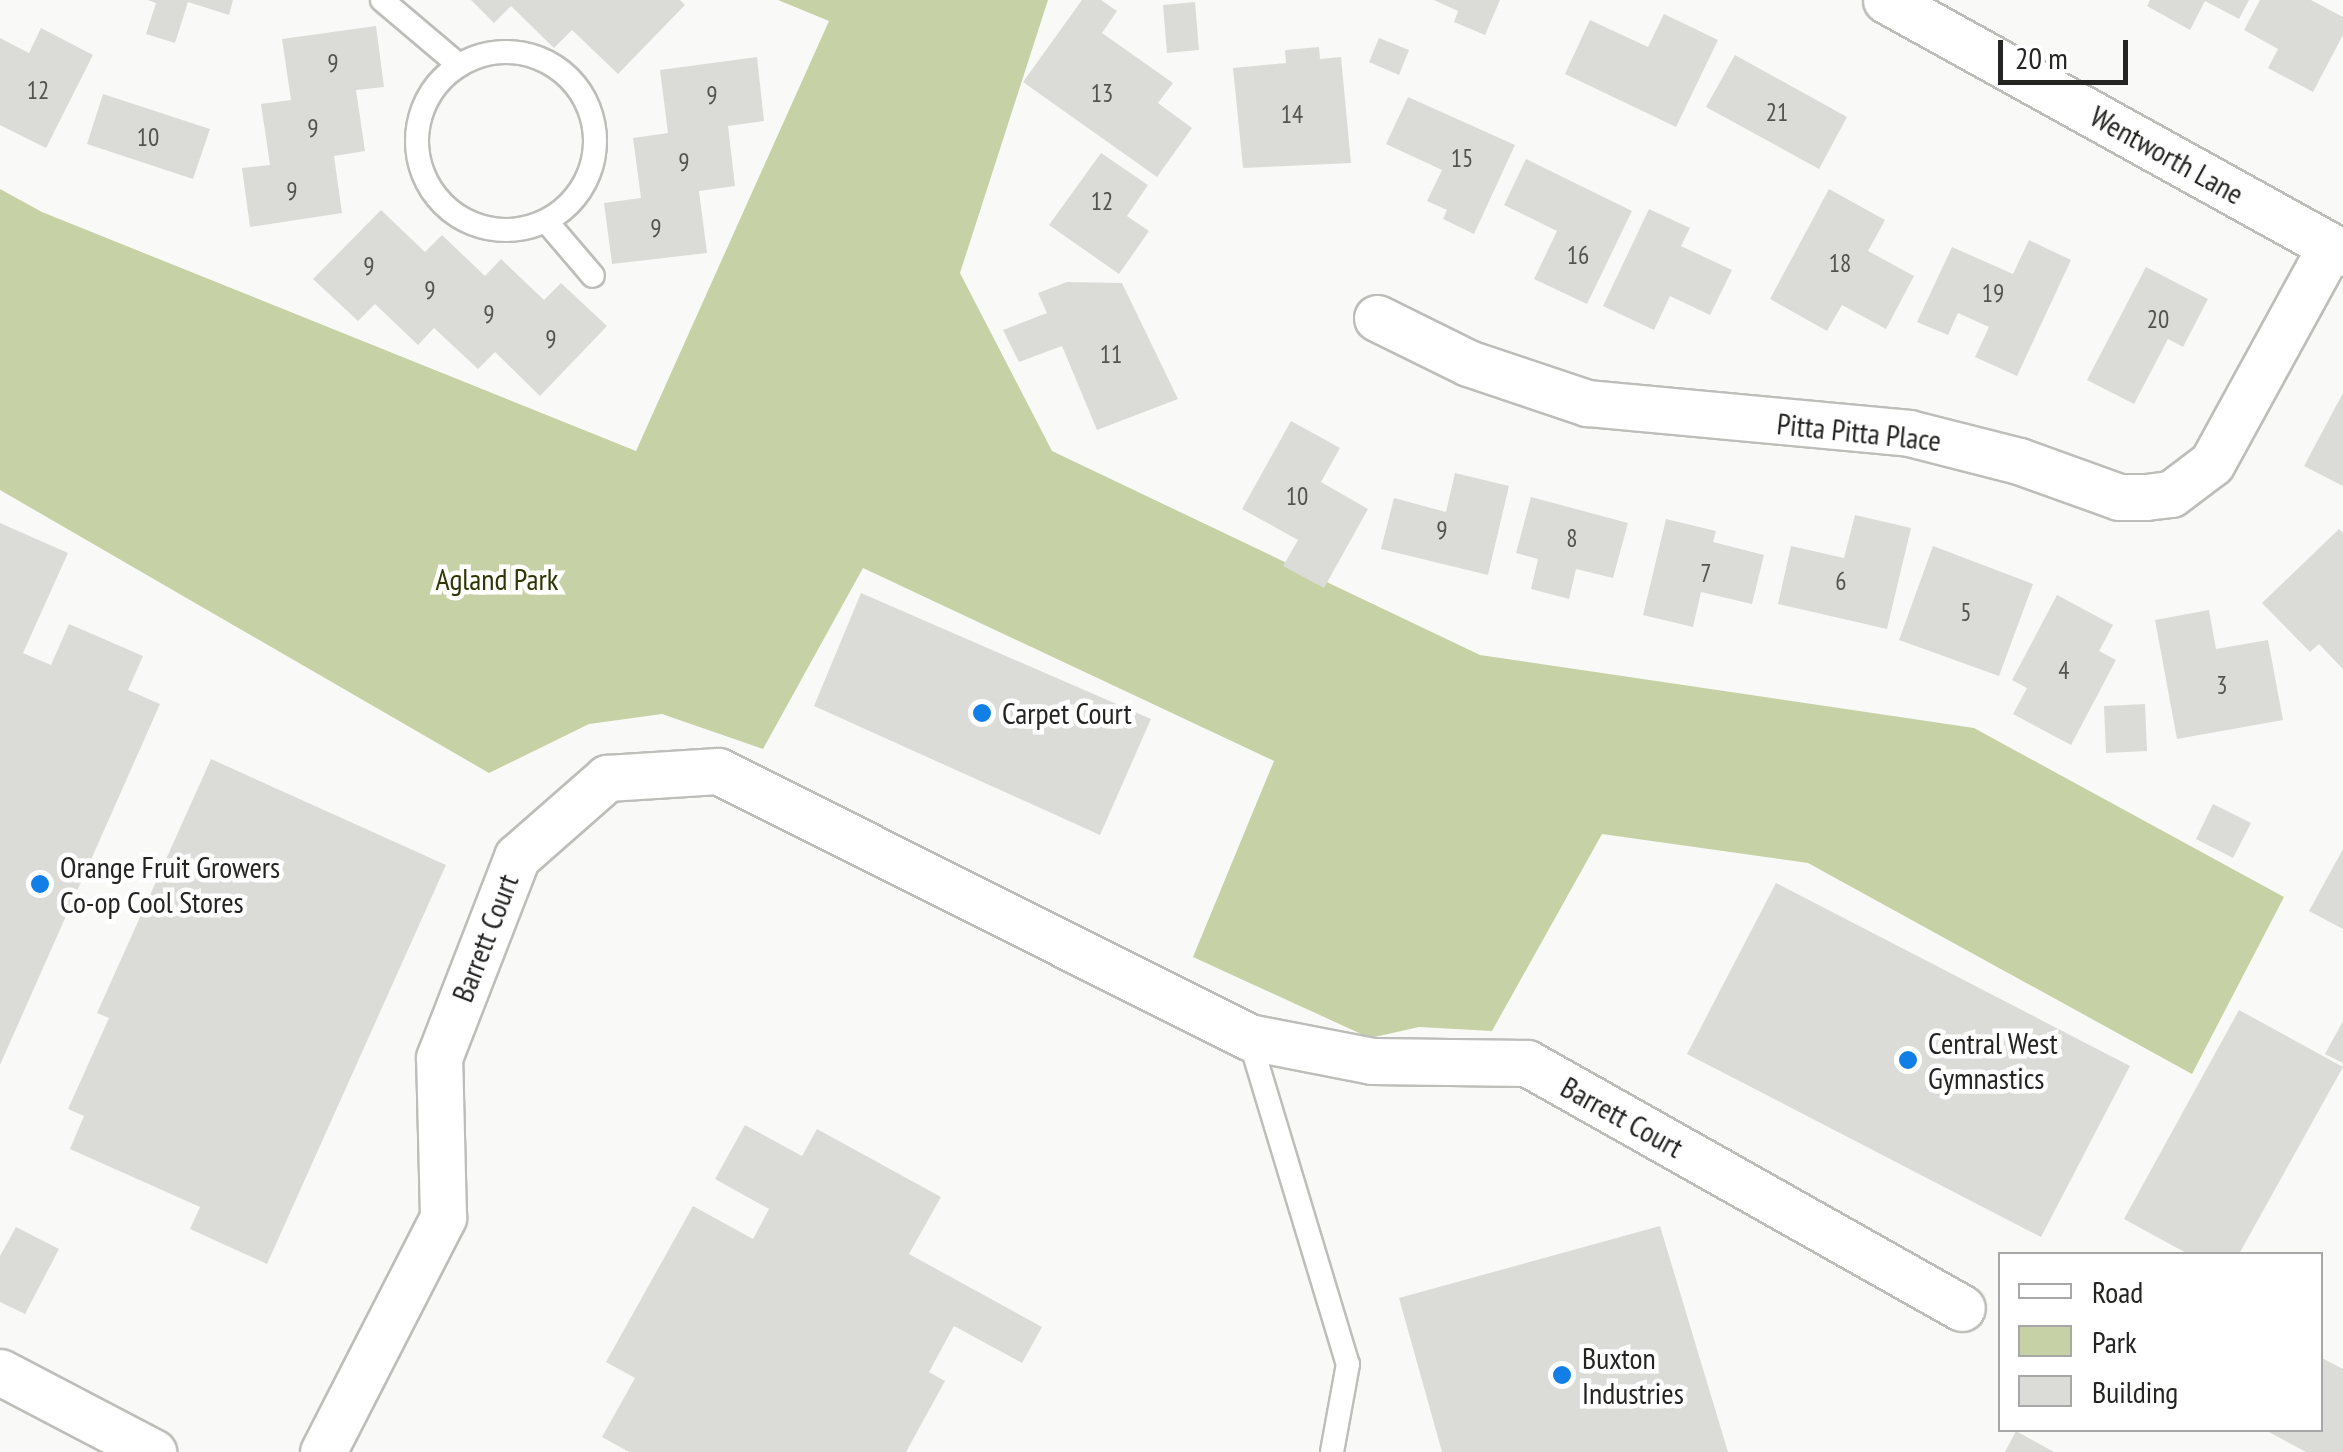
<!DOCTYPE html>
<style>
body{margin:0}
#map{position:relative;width:2343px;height:1452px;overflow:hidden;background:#f9faf7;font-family:"PT Sans Narrow",sans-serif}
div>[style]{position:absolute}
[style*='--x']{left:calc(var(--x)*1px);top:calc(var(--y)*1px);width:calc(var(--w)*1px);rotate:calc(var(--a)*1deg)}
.green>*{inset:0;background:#c6d1a5}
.building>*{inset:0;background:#dbdcd8}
.roads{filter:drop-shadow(2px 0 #bdbeba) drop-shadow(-2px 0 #bdbeba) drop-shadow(0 2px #bdbeba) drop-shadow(0 -2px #bdbeba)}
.lane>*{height:22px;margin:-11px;padding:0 11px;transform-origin:11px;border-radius:11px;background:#fff}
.lane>.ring{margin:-11px;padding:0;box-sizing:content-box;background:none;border:22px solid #fff;border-radius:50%}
.street>*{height:45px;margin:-22.5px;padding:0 22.5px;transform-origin:22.5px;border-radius:22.5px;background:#fff}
.dots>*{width:28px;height:28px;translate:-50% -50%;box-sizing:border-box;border:5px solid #fff;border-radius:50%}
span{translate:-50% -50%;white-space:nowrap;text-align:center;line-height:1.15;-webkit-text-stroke:9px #fff;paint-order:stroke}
.number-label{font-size:25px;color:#525250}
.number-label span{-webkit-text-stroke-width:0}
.street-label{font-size:30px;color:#242423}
.park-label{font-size:30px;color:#2f3603}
.poi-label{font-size:30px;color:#242423}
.left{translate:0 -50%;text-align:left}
.legend{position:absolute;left:1998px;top:1252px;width:325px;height:180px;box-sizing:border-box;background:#fff;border:2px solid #a7a7a7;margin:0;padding:12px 18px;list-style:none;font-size:30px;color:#242423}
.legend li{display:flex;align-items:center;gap:20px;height:50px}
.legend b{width:50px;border:2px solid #a7a7a7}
.scale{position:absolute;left:1998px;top:40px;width:130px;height:45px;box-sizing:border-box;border:5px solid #242423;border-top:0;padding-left:12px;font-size:30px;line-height:35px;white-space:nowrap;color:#242423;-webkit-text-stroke:8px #fff;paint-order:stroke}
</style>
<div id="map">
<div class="green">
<i style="clip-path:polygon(778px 0,1048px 0,960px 273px,1052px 451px,1480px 655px,1974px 728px,2284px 897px,2192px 1074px,1808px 863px,1602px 834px,1492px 1031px,1419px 1027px,1370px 1038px,1193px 957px,1274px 761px,863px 568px,763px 749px,662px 714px,589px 724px,489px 773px,0 490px,0 189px,42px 212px,636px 451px,829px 21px)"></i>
</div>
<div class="building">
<i style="clip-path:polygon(148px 0,233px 0,229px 15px,188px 2px,175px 43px,146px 34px,156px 3px)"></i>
<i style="clip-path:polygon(471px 0,680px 0,685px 5px,618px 74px,572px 30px,554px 48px,511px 6px,494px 23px)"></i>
<i style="clip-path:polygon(1082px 0,1101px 0,1117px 11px,1102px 33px,1173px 83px,1158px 103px,1192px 128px,1157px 177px,1023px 82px)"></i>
<i style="clip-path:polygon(1434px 0,1500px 0,1485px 35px,1454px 22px,1458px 11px)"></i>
<i style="clip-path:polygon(2150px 0,2249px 0,2239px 19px,2205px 1px,2190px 30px,2147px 6px)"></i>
<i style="clip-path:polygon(2260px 0,2311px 0,2343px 17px,2343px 35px,2313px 92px,2268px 68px,2278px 49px,2244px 30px)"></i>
<i style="clip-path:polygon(1195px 2px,1199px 50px,1167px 53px,1163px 5px)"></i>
<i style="clip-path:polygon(1664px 14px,1718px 40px,1676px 127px,1565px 74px,1590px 20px,1648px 47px)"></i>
<i style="clip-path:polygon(376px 26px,384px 87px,356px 90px,365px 151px,334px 156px,342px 213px,250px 227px,242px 168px,270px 165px,261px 104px,291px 100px,282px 39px)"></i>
<i style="clip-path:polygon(41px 28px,93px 55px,46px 148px,0 125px,0 38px,29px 53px)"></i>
<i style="clip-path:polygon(1379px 38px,1409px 50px,1399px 75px,1369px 62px)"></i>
<i style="clip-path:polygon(1319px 47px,1320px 59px,1341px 57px,1351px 163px,1243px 168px,1233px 68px,1286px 63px,1285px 50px)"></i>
<i style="clip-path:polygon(1735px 55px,1847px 117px,1819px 169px,1706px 107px)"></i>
<i style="clip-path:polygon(757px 57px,764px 121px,728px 126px,735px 186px,699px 191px,707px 253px,612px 264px,604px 203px,641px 198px,633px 138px,668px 133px,660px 70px)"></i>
<i style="clip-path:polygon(103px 94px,210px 129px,193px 179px,87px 144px)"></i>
<i style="clip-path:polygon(1408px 97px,1515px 145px,1474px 234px,1443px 219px,1447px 210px,1427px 201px,1442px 170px,1386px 144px)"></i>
<i style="clip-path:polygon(1101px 153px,1148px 185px,1127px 216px,1149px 231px,1119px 274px,1049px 225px)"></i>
<i style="clip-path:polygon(1526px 159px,1632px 211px,1587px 304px,1534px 279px,1557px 231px,1504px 205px)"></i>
<i style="clip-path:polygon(1829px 189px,1885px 220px,1868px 251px,1914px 276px,1886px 329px,1842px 305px,1827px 331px,1770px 299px)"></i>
<i style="clip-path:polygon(1649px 209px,1690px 228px,1681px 246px,1732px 270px,1710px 315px,1670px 296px,1654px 330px,1603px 306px)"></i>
<i style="clip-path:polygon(381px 210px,425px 252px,442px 235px,485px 276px,501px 259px,544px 300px,561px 283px,607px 326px,540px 396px,495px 352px,478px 369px,434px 328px,418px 345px,375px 304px,358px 321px,313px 279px)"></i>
<i style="clip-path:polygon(2029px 240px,2071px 260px,2017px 376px,1975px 357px,1989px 327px,1958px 313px,1948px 335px,1917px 322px,1952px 247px,2013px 274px)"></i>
<i style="clip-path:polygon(2146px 267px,2208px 299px,2183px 347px,2168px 339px,2134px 404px,2087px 380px)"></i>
<i style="clip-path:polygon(1067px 282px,1122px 283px,1178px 399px,1097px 430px,1062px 346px,1019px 362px,1003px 330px,1047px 313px,1038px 293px)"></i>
<i style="clip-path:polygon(2343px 393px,2343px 486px,2304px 466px)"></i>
<i style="clip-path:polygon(1291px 421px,1340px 448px,1321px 482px,1368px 509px,1324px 588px,1283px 566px,1298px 540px,1242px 509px)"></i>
<i style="clip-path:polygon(1455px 473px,1509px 486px,1488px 575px,1381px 549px,1394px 498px,1446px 512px)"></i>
<i style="clip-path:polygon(1531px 497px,1628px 523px,1613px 578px,1576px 569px,1569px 599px,1531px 589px,1538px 559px,1516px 553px)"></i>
<i style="clip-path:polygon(1855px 515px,1911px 528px,1887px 629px,1778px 604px,1791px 546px,1844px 558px)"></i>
<i style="clip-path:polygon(1666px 519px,1716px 531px,1713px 542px,1764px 555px,1752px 604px,1701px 592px,1693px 627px,1643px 615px)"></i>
<i style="clip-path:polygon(0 523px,68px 553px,23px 653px,51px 665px,69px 624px,143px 656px,128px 690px,160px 704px,0 1065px)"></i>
<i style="clip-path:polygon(2339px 529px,2343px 533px,2343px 669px,2319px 644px,2310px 652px,2262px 603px)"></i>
<i style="clip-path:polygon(1933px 546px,2033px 584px,1999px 676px,1899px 640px)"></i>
<i style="clip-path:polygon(861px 593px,1151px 719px,1100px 835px,814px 706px)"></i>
<i style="clip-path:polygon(2057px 595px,2113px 625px,2099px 651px,2116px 660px,2071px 745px,2013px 714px,2027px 688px,2012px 680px)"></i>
<i style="clip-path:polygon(2209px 610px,2216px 649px,2268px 640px,2283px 720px,2177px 739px,2155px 620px)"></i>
<i style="clip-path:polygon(2145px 704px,2147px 751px,2106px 753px,2104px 706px)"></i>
<i style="clip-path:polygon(211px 759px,446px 865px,267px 1264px,190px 1229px,200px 1207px,70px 1149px,84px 1116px,68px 1109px,109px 1018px,97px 1013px)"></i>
<i style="clip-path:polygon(2213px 804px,2251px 823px,2233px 858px,2196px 839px)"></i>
<i style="clip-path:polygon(2343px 849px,2343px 929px,2309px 911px)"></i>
<i style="clip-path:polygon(1776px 883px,2130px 1066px,2041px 1237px,1687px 1054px)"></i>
<i style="clip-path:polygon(2239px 1010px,2343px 1067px,2239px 1254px,2188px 1254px,2124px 1219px)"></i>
<i style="clip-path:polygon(2343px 1021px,2343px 1063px,2325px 1054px)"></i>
<i style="clip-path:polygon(745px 1125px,802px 1156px,817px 1129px,941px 1197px,909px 1254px,1042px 1327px,1022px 1363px,954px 1326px,929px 1372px,945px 1381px,906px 1452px,629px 1452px,602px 1437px,635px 1378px,606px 1362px,693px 1206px,753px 1239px,769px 1209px,715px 1179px)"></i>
<i style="clip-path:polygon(1660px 1226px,1728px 1452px,1442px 1452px,1399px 1298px)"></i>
<i style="clip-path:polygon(16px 1227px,59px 1249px,25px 1314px,0 1302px,0 1256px)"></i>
<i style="clip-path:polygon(2320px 1357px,2343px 1369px,2343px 1452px,2306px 1452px,2265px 1430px,2320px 1430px)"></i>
<i style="clip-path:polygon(2016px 1431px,2054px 1452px,2005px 1452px)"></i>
</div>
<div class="roads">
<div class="lane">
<i style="--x:382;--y:0;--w:101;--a:40.2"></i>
<i class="ring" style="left:417px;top:52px;width:156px;height:156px"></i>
<i style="--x:546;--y:221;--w:72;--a:49.5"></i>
<i style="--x:1249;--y:1037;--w:342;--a:73.2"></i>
<i style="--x:1348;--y:1364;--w:89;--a:100.3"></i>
</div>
<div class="street">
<i style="--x:1886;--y:0;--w:522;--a:28.97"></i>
<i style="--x:1377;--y:318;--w:102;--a:26.3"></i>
<i style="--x:1468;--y:363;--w:126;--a:18.6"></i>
<i style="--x:1587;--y:403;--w:323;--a:5.3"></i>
<i style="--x:1909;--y:433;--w:114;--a:14.3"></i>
<i style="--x:2019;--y:461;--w:106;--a:19.8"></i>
<i style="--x:2119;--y:497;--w:27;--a:0"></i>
<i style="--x:2146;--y:497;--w:25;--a:-7"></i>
<i style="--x:2171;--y:494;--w:51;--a:-37.1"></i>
<i style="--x:2212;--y:463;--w:247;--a:-61.3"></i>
<i style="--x:0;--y:1372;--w:173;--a:27.6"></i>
<i style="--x:323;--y:1452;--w:264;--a:-62.9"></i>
<i style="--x:443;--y:1217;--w:159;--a:-91.4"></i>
<i style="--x:439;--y:1058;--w:216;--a:-68.8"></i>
<i style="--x:517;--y:857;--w:120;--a:-41.3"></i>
<i style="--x:607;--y:778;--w:111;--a:-3.6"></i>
<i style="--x:718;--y:771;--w:594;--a:26.61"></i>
<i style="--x:1249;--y:1037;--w:125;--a:11"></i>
<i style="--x:1372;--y:1061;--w:155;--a:0.7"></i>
<i style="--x:1527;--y:1063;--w:499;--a:29.4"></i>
</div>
</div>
<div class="dots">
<i style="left:982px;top:713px;background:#117fe6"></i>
<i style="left:40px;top:884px;background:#117fe6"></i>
<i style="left:1908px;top:1060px;background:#117fe6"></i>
<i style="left:1562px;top:1375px;background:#117fe6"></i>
</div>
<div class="number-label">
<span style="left:333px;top:63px">9</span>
<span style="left:38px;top:90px">12</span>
<span style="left:1102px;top:93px">13</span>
<span style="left:712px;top:95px">9</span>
<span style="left:1777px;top:112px">21</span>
<span style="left:1292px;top:114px">14</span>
<span style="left:313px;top:128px">9</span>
<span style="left:148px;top:137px">10</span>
<span style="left:1462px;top:158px">15</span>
<span style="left:684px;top:162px">9</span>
<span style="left:292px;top:191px">9</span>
<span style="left:1102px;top:201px">12</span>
<span style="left:656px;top:228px">9</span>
<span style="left:1578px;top:255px">16</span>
<span style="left:1840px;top:263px">18</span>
<span style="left:369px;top:266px">9</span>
<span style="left:430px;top:290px">9</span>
<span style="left:1993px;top:293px">19</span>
<span style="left:489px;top:314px">9</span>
<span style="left:2158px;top:319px">20</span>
<span style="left:551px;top:339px">9</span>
<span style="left:1111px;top:354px">11</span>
<span style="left:1297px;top:496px">10</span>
<span style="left:1442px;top:530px">9</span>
<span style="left:1572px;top:538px">8</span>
<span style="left:1706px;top:573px">7</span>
<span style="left:1841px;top:581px">6</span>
<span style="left:1966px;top:612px">5</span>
<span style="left:2064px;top:670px">4</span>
<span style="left:2222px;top:685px">3</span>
</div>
<div class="street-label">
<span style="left:2167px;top:155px;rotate:29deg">Wentworth Lane</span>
<span style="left:1859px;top:432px;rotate:6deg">Pitta Pitta Place</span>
<span style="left:485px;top:938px;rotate:-69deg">Barrett Court</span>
<span style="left:1622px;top:1117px;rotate:29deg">Barrett Court</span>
</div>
<div class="park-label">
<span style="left:497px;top:579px">Agland Park</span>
</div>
<div class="poi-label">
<span class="left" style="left:1002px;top:713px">Carpet Court</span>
<span class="left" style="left:60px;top:884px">Orange Fruit Growers<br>Co-op Cool Stores</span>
<span class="left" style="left:1928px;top:1060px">Central West<br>Gymnastics</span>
<span class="left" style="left:1582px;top:1375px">Buxton<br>Industries</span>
</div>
<ul class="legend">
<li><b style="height:12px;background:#fff"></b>Road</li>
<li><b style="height:28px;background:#c6d1a5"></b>Park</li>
<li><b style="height:28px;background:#dbdcd8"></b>Building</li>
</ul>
<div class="scale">20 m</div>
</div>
